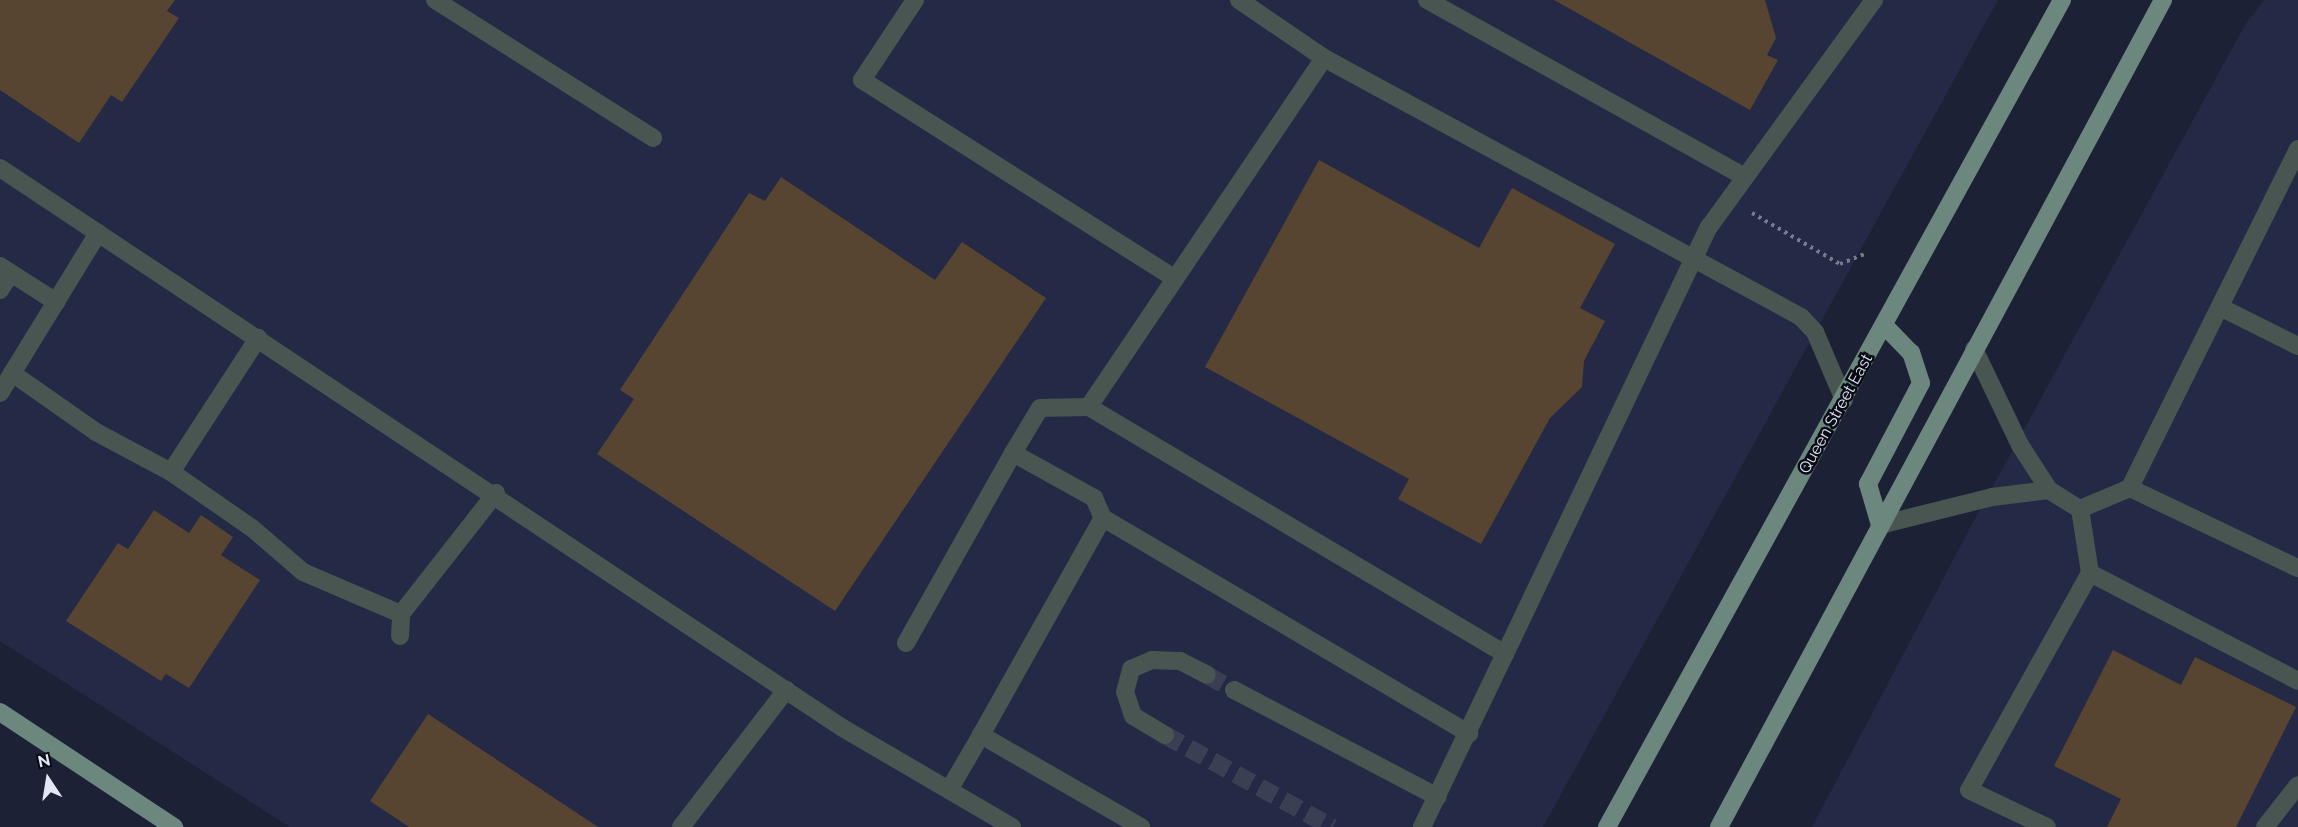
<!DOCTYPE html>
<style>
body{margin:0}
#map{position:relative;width:2298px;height:827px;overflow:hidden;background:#1c2136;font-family:Raleway,sans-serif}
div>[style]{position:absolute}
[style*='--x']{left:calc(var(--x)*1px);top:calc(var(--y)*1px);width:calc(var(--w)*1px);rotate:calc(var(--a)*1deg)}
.built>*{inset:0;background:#242a45}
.building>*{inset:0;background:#574431}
.minor-tunnel>*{height:18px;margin-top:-9px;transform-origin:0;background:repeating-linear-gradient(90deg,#3a3f53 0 18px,transparent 0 27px)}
.path>*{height:4px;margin-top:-2px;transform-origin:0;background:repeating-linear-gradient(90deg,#787c8e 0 3px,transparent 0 7.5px)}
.minor>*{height:18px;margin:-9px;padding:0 9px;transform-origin:9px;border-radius:9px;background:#485550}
.major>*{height:18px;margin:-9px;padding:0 9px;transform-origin:9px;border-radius:9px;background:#6b877e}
span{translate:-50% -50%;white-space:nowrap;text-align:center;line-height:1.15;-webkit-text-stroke:5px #090b14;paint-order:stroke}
.street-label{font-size:16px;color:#e2e6f5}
.north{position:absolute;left:18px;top:749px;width:60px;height:60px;-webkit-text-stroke:4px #090b14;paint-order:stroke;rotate:348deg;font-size:16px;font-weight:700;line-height:24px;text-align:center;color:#e2e6f5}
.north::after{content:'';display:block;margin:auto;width:21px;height:27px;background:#e2e6f5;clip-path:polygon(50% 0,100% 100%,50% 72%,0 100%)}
</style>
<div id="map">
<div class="built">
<i style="clip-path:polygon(0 0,1998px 0,1543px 827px,290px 827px,0 641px)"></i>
<i style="clip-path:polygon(2264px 0,2298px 0,2298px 827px,1812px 827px,1970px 528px,2245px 25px)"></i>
</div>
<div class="building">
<i style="clip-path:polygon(0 0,175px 0,167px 11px,179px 18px,122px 102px,111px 95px,79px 143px,0 90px)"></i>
<i style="clip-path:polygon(1554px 0,1765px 0,1776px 38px,1767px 55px,1778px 60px,1750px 110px)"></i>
<i style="clip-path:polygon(1319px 160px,1479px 248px,1512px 188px,1615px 244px,1580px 308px,1605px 321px,1584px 361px,1582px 387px,1550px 418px,1481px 544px,1398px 499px,1409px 479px,1205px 367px)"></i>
<i style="clip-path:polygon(781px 177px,935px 280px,962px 242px,1046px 298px,835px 611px,597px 454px,634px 399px,620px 390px,749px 193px,765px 201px)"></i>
<i style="clip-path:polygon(154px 510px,189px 533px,201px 515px,233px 537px,221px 555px,260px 580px,189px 688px,166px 674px,161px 681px,66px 621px,118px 543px,128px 549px)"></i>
<i style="clip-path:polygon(2113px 650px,2181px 685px,2195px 657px,2296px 707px,2236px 827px,2107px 827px,2121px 799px,2054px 766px)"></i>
<i style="clip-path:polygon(428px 714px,598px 827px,409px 827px,370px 801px)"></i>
</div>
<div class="minor-tunnel">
<i style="--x:1207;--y:675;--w:31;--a:29"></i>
<i style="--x:1165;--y:735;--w:191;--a:28.9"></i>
</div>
<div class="path">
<i style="--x:1752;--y:213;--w:102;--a:30.1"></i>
<i style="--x:1840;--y:264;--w:27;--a:-22"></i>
</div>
<div class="minor">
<i style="--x:435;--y:0;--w:258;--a:32.3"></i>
<i style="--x:915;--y:0;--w:96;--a:123.5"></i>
<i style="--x:862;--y:80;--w:370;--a:32.4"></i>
<i style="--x:1239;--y:0;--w:103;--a:34.3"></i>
<i style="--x:1324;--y:58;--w:421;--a:124"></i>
<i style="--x:1089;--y:407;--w:484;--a:30.7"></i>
<i style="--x:1505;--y:654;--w:473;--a:-64.5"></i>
<i style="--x:1709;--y:227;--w:281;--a:-54"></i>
<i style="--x:1427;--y:0;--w:364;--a:29.1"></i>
<i style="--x:1324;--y:58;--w:543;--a:28.5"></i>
<i style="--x:1801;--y:317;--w:21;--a:47"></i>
<i style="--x:1815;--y:332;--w:74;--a:66.9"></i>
<i style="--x:2298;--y:149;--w:378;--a:116.4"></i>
<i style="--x:2130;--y:488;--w:186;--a:25.5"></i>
<i style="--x:0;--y:168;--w:1010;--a:33.61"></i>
<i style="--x:841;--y:727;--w:198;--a:30.3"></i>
<i style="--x:0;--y:266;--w:67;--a:32.7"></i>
<i style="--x:0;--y:290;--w:20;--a:-57"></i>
<i style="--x:2220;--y:307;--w:87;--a:26.6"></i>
<i style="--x:1974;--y:349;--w:106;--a:64.4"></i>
<i style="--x:2020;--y:445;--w:54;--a:57.2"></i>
<i style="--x:2049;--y:490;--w:36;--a:32"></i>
<i style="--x:2080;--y:509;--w:65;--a:81.1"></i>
<i style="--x:2090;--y:573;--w:248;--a:119.1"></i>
<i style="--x:1969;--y:790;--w:86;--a:25.4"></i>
<i style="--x:12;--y:373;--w:103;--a:35.1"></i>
<i style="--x:96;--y:432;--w:85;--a:28.1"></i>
<i style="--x:171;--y:472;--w:98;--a:34.7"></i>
<i style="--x:252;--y:528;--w:67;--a:40.8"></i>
<i style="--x:303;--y:572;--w:107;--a:23.2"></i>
<i style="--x:401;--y:614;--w:154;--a:-51.9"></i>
<i style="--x:0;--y:393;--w:188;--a:-58.5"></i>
<i style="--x:1013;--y:453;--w:52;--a:-59"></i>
<i style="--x:1040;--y:408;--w:49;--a:-1.2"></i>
<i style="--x:171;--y:472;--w:160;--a:-57"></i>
<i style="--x:2080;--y:509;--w:54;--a:-22.8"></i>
<i style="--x:1880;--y:525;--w:115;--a:-14"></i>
<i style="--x:1992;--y:497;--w:57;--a:-7"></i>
<i style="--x:2090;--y:573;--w:234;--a:27.4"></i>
<i style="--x:400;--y:636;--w:22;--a:-87"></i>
<i style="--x:906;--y:643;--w:218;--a:-60.6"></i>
<i style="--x:1013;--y:453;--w:93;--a:29.1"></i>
<i style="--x:1094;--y:498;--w:22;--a:66"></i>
<i style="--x:1234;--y:690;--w:230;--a:27.7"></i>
<i style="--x:1165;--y:735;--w:37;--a:-149"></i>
<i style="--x:1133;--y:716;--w:25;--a:-108"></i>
<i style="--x:1125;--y:692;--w:24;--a:-75"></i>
<i style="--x:1131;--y:669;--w:23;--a:-23"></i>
<i style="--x:1152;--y:660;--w:28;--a:2"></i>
<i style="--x:1180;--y:661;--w:30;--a:27"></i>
<i style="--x:949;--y:790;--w:64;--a:-59.8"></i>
<i style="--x:681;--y:827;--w:173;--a:-52.5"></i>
<i style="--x:1141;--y:827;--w:185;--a:-150.1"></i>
<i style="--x:981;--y:735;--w:249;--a:-60.7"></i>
<i style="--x:1103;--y:518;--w:425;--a:30.5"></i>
<i style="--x:1422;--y:827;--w:192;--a:-64.4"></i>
<i style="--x:2265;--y:827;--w:53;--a:-51.8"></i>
</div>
<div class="major">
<i style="--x:1880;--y:525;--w:43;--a:-106.3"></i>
<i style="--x:1868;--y:484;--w:114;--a:-62.3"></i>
<i style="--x:1921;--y:383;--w:32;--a:-108"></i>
<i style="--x:1911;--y:353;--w:39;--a:-134"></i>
<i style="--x:0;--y:712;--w:209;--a:33.5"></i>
<i style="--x:1607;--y:827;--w:944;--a:-61.18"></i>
<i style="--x:1719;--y:827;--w:939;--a:-61.77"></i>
</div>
<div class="street-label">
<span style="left:1836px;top:414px;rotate:-61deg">Queen Street East</span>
</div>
<div class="north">N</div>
</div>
